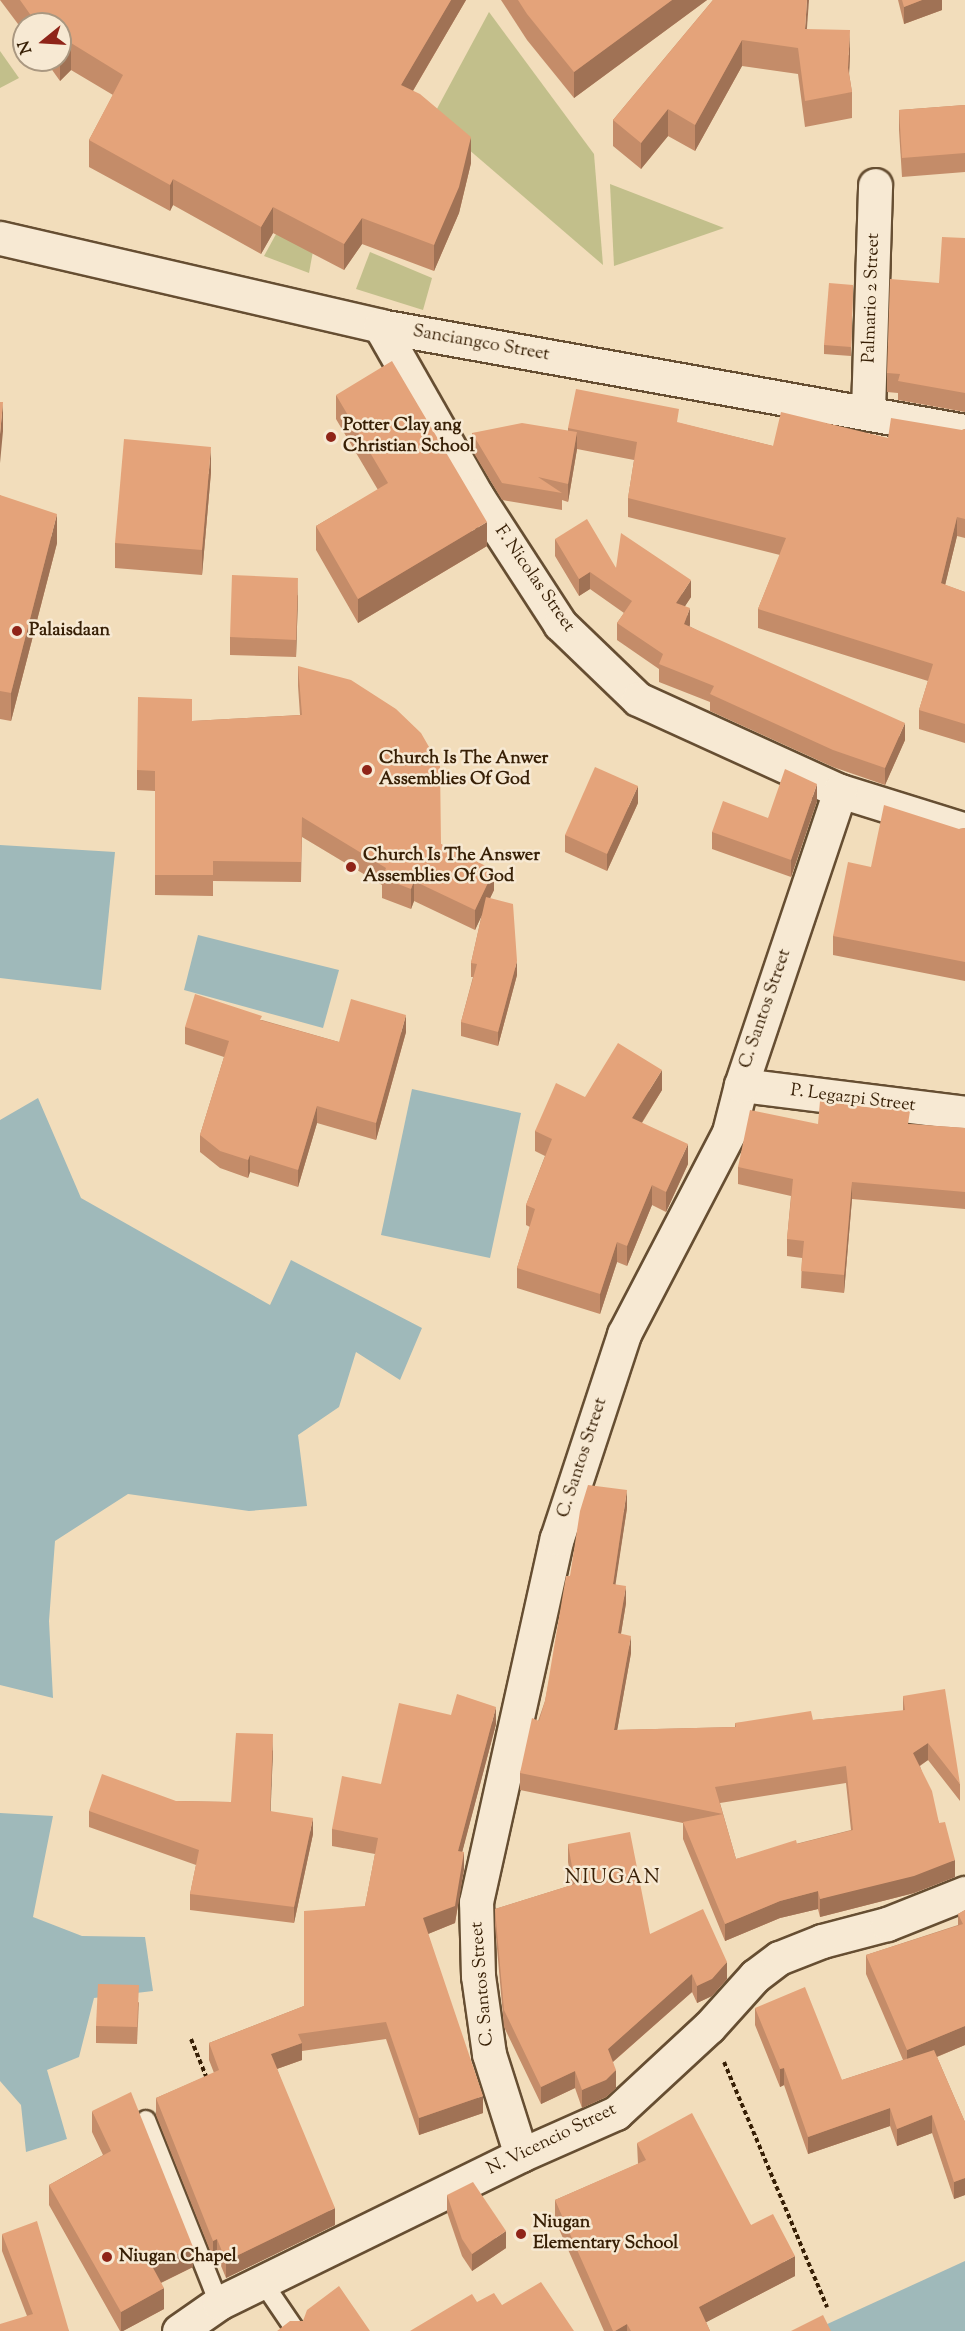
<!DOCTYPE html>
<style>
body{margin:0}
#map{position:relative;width:965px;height:2331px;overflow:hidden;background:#f2ddbb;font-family:"Sorts Mill Goudy",serif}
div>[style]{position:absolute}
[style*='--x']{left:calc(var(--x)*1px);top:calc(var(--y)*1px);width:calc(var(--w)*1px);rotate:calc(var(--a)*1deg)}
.green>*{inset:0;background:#c2bf8b}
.water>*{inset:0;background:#9fb9ba}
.path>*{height:4px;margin-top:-2px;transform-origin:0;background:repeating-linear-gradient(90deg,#371f05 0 4.5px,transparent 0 7.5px)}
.roads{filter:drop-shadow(2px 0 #664e32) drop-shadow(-2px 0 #664e32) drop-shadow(0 2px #664e32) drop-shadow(0 -2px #664e32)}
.lane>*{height:18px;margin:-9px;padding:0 9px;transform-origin:9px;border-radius:9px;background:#f7e9d3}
.street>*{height:33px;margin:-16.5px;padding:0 16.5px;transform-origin:16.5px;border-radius:16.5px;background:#f7e9d3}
.secondary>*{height:33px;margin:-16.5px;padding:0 16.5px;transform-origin:16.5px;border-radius:16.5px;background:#f7e9d3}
.wall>*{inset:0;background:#c48c69}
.shaded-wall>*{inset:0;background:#a07255}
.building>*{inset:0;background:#e4a37a}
.dots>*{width:16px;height:16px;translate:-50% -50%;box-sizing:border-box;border:3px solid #f7e9d3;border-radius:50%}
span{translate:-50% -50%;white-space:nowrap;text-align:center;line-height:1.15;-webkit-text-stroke:5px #f7e9d3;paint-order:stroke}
.street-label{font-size:18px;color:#371f05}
.poi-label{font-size:18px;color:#371f05;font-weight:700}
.left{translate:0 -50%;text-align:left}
.neighbourhood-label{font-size:20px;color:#371f05;letter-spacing:1.5px}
.north{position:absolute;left:12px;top:12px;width:60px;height:60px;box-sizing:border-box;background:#f7e9d3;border:2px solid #aa9881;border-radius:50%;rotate:252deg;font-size:16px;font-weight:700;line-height:24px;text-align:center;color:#371f05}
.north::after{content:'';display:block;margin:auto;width:21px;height:27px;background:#8f2418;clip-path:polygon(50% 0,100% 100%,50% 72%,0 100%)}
</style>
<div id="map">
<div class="green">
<i style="clip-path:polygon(489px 12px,594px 154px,603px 265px,432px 118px)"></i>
<i style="clip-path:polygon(0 51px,19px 78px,0 88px)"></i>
<i style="clip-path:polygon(610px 184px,724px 228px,614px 266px)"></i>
<i style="clip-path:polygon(297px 196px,321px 208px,309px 273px,264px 256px)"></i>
<i style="clip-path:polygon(370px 252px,432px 278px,423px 310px,356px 289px)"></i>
</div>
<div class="water">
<i style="clip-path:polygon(0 845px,115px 852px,101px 990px,0 978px)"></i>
<i style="clip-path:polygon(198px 935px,339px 970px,323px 1028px,184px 990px)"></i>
<i style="clip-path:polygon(412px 1089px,521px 1113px,490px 1258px,381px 1235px)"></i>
<i style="clip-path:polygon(38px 1098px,81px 1198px,270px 1305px,291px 1260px,422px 1328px,400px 1380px,356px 1352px,339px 1407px,298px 1435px,307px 1506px,249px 1511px,128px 1494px,55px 1541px,49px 1621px,53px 1698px,0 1685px,0 1120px)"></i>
<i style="clip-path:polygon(0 1813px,53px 1816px,33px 1917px,82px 1936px,145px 1937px,153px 1991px,94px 1998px,79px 2057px,47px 2070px,67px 2139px,26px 2152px,21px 2105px,0 2081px)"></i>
<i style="clip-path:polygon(965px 2261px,965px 2331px,812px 2331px)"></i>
</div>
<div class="path">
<i style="--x:191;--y:2039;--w:45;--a:68"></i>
<i style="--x:724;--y:2062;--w:266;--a:67.2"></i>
</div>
<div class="roads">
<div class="lane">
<i style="--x:146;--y:2120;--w:197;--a:68.3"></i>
<i style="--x:262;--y:2281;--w:60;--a:55.8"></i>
</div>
<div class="street">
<i style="--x:380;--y:326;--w:196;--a:60.3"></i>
<i style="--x:477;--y:496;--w:153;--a:57"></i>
<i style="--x:560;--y:624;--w:108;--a:43.9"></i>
<i style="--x:638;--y:699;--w:222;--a:24.5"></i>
<i style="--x:840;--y:791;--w:131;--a:17.3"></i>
<i style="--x:868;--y:411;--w:226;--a:-88.2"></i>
<i style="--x:741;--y:1085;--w:226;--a:7.1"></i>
<i style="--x:521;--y:2155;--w:106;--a:-107.6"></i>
<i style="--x:489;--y:2054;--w:79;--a:-98"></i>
<i style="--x:478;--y:1976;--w:74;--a:-91.5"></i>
<i style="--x:476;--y:1902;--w:373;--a:-77.5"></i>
<i style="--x:557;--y:1538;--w:215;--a:-71.8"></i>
<i style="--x:624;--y:1334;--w:228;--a:-62.5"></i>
<i style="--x:729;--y:1132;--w:49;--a:-75.7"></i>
<i style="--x:741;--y:1085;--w:310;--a:-71.4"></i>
<i style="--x:179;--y:2331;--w:49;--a:-35"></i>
<i style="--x:219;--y:2303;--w:336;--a:-26.1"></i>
<i style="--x:521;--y:2155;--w:104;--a:-23.9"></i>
<i style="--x:616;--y:2113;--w:127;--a:-42.8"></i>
<i style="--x:709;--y:2027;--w:69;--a:-48"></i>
<i style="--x:755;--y:1976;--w:30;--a:-37"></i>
<i style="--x:779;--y:1958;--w:46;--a:-21.6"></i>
<i style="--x:822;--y:1941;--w:67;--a:-14.7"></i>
<i style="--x:887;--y:1924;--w:84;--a:-21.7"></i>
</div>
<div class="secondary">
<i style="--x:0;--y:238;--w:390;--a:13"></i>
<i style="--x:380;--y:326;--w:594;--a:10.18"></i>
</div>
</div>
<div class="wall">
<i style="clip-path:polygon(0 0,466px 0,413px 91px,471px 163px,459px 213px,434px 271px,362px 244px,344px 270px,273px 233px,261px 254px,173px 205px,170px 211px,89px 167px,89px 140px,113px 95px,71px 70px,60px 81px,45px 60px,60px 60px,60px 24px,24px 24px,24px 32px)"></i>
<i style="clip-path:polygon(501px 0,707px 0,574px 98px,527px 40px)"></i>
<i style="clip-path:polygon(713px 0,807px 29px,850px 56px,849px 73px,852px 92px,852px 118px,805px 127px,798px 74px,742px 66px,695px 151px,668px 136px,641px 169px,613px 146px,613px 120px)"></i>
<i style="clip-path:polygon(898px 0,942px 0,942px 10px,904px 24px)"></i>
<i style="clip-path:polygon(965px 105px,965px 172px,902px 177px,899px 130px,899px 110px)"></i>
<i style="clip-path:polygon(965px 238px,965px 412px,898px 400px,898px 393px,887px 392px,887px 373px)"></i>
<i style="clip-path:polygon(853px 285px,851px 356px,824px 354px,824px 345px)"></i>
<i style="clip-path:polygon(336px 395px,487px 546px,358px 623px,316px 550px,316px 526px,378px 490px,336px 419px)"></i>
<i style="clip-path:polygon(679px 423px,773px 446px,888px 438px,962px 430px,965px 429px,965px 538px,957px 536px,945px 585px,965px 592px,965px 743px,919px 729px,919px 710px,928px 681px,758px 628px,758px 609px,780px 555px,628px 517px,628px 498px,634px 460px,577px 449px,568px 502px,562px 500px,562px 510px,502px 500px,472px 450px,472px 433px,568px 431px,568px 428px)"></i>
<i style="clip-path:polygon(211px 472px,202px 575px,115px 568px,115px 543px)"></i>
<i style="clip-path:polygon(0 495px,57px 543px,11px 721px,0 719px)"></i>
<i style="clip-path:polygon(555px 539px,616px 568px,691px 597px,685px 606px,689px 626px,905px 740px,885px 785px,833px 767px,710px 711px,710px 702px,659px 682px,659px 669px,617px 640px,617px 623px,624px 613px,590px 589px,579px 596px,555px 556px)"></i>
<i style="clip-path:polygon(298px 595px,296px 657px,230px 655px,230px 637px)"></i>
<i style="clip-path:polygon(298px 666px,441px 844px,494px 890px,490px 898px,517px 975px,498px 1046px,461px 1036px,461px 1022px,473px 977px,471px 977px,471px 963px,482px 914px,475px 930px,414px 901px,411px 909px,382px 898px,382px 885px,302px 837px,301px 882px,213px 881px,213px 896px,155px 895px,155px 791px,137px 790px,137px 770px,192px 721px,300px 715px,298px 686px)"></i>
<i style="clip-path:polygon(817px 801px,791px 877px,712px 849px,712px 832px,768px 818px)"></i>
<i style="clip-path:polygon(638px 803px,607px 871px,565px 852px,565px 835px)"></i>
<i style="clip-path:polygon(965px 828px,965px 981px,833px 955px,833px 936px,871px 867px,959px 829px)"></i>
<i style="clip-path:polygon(262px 1020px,339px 1042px,406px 1032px,376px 1140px,317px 1123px,298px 1187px,250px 1172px,248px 1178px,220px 1168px,200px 1152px,200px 1135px,224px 1057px,185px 1044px,185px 1027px)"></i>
<i style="clip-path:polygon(662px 1090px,642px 1123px,688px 1164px,666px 1212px,652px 1205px,627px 1266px,617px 1262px,600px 1314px,517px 1288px,517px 1268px,530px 1227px,526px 1225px,526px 1205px,545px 1156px,535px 1151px,535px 1131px,585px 1097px)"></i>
<i style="clip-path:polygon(818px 1124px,910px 1124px,965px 1128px,965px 1209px,852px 1199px,844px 1293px,801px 1288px,802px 1258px,787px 1256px,787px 1239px,791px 1196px,738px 1184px,738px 1167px)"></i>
<i style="clip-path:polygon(evenodd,627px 1508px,615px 1584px,626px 1603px,621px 1634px,631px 1653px,617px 1730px,735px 1727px,735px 1723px,813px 1720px,903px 1711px,903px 1696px,960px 1784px,960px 1801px,928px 1760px,920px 1766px,939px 1823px,955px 1877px,914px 1893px,820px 1917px,818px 1909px,780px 1918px,725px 1941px,683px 1839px,683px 1823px,520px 1790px,520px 1773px,545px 1701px,570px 1576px,627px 1508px,846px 1783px,851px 1830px,736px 1859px,720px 1803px,846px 1783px)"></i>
<i style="clip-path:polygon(451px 1715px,496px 1724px,462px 1852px,464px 1869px,455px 1923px,428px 1934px,483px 2113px,419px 2135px,386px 2039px,302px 2051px,302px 2060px,277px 2069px,335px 2225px,226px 2278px,217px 2256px,213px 2258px,156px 2115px,156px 2098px,214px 2073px,209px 2060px,209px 2043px,304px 2006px,365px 1906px,375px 1854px,332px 1846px,332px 1829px,381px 1784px)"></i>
<i style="clip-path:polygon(273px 1750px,270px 1811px,313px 1834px,294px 1923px,190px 1910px,190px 1894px,196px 1865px,89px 1827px,89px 1811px,176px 1801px,231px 1802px)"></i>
<i style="clip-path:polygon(568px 1844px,650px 1934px,727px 1979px,712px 1996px,697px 2003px,692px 1992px,613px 2062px,616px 2088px,606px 2097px,582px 2108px,575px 2088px,541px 2104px,504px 2027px,495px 1926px,495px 1909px,572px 1885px,568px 1862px)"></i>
<i style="clip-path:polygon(965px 1910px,965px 2045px,937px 2057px,965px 2122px,965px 2195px,954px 2199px,932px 2133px,897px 2146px,890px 2126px,808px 2154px,784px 2085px,780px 2087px,755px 2025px,755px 2008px,842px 2080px,903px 2060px,866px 1974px,866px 1955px,958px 1925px,958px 1914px)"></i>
<i style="clip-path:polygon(139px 2002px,137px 2044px,96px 2043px,96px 2026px)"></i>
<i style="clip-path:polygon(92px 2111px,193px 2267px,161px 2283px,164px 2309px,123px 2331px,120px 2331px,49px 2205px,49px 2185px,103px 2155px,92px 2132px)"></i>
<i style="clip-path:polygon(637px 2143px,751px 2225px,795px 2276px,706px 2322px,710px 2331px,604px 2331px,555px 2220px,555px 2200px,638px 2164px)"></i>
<i style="clip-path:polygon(447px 2195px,506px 2248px,472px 2271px,462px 2256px,447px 2212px)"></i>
<i style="clip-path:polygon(2px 2234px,69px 2331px,27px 2316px,2px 2251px)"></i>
</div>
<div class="shaded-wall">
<i style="clip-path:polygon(451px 0,466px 0,401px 111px,401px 85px)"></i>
<i style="clip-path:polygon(672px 0,707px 0,574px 98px,574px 72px)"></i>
<i style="clip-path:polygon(807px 0,809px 0,805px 55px,805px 29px)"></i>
<i style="clip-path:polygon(922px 0,942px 0,942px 10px,904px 24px,904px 7px)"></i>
<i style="clip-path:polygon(850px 30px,850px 56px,848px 94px,848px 68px)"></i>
<i style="clip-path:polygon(742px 40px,742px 66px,695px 151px,695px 125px)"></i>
<i style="clip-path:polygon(71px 43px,71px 70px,60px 81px,60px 55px)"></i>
<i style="clip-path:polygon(668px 109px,668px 136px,641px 169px,641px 143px)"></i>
<i style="clip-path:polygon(471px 137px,471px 163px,459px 213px,434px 271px,434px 245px)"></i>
<i style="clip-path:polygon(173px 179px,173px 205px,170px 211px,170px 185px)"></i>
<i style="clip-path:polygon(273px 207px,273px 233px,261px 254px,261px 227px)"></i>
<i style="clip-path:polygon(362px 218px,362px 244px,344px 270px,344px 244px)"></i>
<i style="clip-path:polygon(3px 402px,3px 431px,0 463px,0 434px)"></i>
<i style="clip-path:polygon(577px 432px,577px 449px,568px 502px,568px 484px)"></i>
<i style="clip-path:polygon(211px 447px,211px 472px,202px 575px,202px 550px)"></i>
<i style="clip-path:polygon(57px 514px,57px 543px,11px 721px,11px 693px)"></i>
<i style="clip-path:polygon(957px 517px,957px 536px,941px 602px,941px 583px)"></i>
<i style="clip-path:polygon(487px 522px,487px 546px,358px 623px,358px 599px)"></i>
<i style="clip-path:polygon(590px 572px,590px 589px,579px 596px,579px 579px)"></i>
<i style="clip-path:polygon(298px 578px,298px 595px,296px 657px,296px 640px)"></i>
<i style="clip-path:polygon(691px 580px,691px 597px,676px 620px,676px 603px)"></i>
<i style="clip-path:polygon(690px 608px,690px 625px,684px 641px,684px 624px)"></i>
<i style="clip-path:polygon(905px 723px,905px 740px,885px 785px,885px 768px)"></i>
<i style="clip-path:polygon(817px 784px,817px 801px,791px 877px,791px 860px)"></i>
<i style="clip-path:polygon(638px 786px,638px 803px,607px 871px,607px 854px)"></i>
<i style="clip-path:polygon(494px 870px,494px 890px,475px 930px,475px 910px)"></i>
<i style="clip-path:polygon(414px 881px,414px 901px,411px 909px,411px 889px)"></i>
<i style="clip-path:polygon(517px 961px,517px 975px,498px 1046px,498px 1032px)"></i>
<i style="clip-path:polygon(406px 1015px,406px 1032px,376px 1140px,376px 1123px)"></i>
<i style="clip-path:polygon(662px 1070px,662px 1090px,632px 1138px,632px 1118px)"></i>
<i style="clip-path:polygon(317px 1106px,317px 1123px,298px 1187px,298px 1170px)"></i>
<i style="clip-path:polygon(688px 1144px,688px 1164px,666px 1212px,666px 1192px)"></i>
<i style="clip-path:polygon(250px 1155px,250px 1172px,248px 1178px,248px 1160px)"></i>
<i style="clip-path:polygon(852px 1182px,852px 1199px,844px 1293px,844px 1275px)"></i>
<i style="clip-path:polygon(652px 1185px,652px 1205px,627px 1266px,627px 1246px)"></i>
<i style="clip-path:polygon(617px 1242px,617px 1262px,600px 1314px,600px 1294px)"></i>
<i style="clip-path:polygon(627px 1490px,627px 1508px,613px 1601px,613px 1584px)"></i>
<i style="clip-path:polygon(626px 1586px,626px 1603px,618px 1651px,618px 1633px)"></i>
<i style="clip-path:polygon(631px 1636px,631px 1653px,614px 1748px,614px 1730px)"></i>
<i style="clip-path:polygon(496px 1707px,496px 1724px,458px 1868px,458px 1851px)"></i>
<i style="clip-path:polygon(273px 1734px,273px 1750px,270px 1827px,270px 1811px)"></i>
<i style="clip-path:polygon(928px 1743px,928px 1760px,913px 1770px,913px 1753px)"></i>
<i style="clip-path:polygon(313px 1818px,313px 1834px,294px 1923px,294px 1907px)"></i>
<i style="clip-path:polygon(464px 1852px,464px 1869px,455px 1923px,423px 1936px,423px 1918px)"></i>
<i style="clip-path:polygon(955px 1860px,955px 1877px,914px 1893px,820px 1917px,820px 1899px)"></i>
<i style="clip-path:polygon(818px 1891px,818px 1909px,780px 1918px,725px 1941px,725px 1924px,780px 1901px)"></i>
<i style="clip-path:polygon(727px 1962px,727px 1979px,712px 1996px,697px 2003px,697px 1986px)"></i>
<i style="clip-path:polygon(692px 1974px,692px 1992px,608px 2066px,608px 2049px)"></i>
<i style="clip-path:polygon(965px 2026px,965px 2045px,907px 2069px,907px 2050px)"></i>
<i style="clip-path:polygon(302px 2043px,302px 2060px,271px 2071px,271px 2054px)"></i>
<i style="clip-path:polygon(784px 2068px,784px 2085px,780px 2087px,780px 2069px)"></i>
<i style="clip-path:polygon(616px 2070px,616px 2088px,606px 2097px,582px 2108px,582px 2090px)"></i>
<i style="clip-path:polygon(575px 2071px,575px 2088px,541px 2104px,541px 2087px)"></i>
<i style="clip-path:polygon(483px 2096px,483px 2113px,419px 2135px,419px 2118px)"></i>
<i style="clip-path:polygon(890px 2108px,890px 2126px,808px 2154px,808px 2137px)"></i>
<i style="clip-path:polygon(932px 2115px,932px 2133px,897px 2146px,897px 2129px)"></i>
<i style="clip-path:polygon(965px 2178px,965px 2195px,954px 2199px,954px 2182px)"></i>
<i style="clip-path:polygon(335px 2208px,335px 2225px,226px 2278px,226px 2261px)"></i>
<i style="clip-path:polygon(506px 2231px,506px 2248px,472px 2271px,472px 2254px)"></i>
<i style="clip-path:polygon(217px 2239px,217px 2256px,213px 2258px,213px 2241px)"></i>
<i style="clip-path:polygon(193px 2247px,193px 2267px,152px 2287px,152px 2266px)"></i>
<i style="clip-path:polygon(795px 2256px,795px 2276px,699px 2326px,699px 2307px)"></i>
<i style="clip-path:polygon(164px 2288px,164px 2309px,123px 2331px,121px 2331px,121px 2312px)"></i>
<i style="clip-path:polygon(627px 2324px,627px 2331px,615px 2331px)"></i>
</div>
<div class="building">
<i style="clip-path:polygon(20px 0,451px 0,401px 85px,420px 94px,471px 137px,459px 187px,434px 245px,362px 218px,344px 244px,273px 207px,261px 227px,173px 179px,170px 185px,89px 140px,123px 75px,71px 43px,60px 55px,60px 24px,37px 24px)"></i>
<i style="clip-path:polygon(518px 0,672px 0,574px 72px,527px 14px)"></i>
<i style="clip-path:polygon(713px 0,807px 0,805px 29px,850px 30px,848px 68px,852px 92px,805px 101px,798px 48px,742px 40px,695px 125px,668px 109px,641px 143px,613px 120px)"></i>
<i style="clip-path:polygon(902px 0,922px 0,904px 7px)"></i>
<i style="clip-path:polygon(965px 105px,965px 153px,902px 158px,899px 110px)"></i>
<i style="clip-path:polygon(942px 237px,965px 238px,965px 393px,898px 381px,900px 374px,887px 373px,890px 279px,939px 283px)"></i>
<i style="clip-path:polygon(829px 283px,853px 285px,851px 347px,824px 345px)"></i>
<i style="clip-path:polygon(392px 361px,487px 522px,358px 599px,316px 526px,388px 483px,336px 395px)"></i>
<i style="clip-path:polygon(576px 389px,679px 409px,677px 422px,773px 446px,781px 412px,888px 438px,891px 418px,962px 430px,965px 429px,965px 519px,957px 517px,941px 583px,965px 592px,965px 724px,919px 710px,933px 664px,758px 609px,786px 538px,628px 498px,637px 442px,568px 428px)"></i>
<i style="clip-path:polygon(0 402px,3px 402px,0 434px)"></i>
<i style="clip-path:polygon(522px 423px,577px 432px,568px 484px,538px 477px,562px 493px,502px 483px,472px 433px)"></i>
<i style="clip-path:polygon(124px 439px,211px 447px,202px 550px,115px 543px)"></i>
<i style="clip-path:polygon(0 495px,57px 514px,11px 693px,0 691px)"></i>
<i style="clip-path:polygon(587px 519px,616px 568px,621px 533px,691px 580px,676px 603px,690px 608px,684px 624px,905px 723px,885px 768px,833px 750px,710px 694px,714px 686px,659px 664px,663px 654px,617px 623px,632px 601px,590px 572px,579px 579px,555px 539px)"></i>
<i style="clip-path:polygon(232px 575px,298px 578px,296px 640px,230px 637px)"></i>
<i style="clip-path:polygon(298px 666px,351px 680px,396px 709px,421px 733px,440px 766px,441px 844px,494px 870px,475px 910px,414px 881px,411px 889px,382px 878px,386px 868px,302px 817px,301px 862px,213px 861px,213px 875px,155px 875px,155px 771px,137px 770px,138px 697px,192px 699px,192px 721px,302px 715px)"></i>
<i style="clip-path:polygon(595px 767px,638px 786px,607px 854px,565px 835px)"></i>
<i style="clip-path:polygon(785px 769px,817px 784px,791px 860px,712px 832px,723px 801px,768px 818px)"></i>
<i style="clip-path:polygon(884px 805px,959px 829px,965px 828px,965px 962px,833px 936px,848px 862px,871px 867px)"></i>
<i style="clip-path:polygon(486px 897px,513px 904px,517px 961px,498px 1032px,461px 1022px,477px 964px,471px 963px)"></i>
<i style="clip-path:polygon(195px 994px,262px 1016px,260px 1020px,339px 1042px,351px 999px,406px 1015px,376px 1123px,317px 1106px,298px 1170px,250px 1155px,248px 1160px,220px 1151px,200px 1135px,229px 1041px,185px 1027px)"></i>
<i style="clip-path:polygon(618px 1043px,662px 1070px,632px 1118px,688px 1144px,666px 1192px,652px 1185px,627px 1246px,617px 1242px,600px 1294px,517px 1268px,535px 1209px,526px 1205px,552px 1139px,535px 1131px,556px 1083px,585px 1097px)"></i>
<i style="clip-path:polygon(820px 1101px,874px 1108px,874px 1105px,910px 1111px,908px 1124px,965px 1128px,965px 1192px,852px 1182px,844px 1275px,801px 1271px,804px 1241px,787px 1239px,793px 1179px,738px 1167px,750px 1110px,818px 1124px)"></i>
<i style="clip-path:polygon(evenodd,588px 1485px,627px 1490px,613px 1584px,626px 1586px,618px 1633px,631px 1636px,614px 1730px,736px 1727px,735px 1723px,811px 1711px,813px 1720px,905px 1710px,903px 1696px,945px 1689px,960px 1784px,928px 1743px,913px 1753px,932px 1791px,939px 1823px,945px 1822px,955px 1860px,914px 1876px,820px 1899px,818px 1891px,780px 1901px,725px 1924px,683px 1822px,723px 1814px,520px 1773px,532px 1718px,539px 1721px,545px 1701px,566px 1576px,570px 1576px,580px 1511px,588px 1485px,846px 1766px,853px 1830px,797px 1844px,796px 1840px,736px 1859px,715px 1787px,846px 1766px)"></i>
<i style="clip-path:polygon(457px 1694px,496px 1707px,458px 1851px,464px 1852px,455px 1906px,423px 1918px,483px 2096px,419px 2118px,386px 2022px,298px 2034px,302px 2043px,271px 2054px,335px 2208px,226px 2261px,217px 2239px,213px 2241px,156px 2098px,219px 2070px,209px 2043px,304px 2006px,304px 1911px,365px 1906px,378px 1838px,332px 1829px,342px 1776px,381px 1784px,399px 1703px,451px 1715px)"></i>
<i style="clip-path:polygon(236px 1733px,273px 1734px,270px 1811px,313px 1818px,294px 1907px,190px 1894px,199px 1850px,89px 1811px,102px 1774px,176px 1801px,231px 1802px)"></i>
<i style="clip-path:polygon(630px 1832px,650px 1934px,703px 1909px,727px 1962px,712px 1979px,697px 1986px,692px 1974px,608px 2049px,616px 2070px,606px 2080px,582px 2090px,575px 2071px,541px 2087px,504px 2010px,495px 1909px,575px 1884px,568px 1844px)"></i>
<i style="clip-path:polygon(965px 1910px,965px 2026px,907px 2050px,866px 1955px,963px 1924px,958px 1914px)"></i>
<i style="clip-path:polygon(98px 1984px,139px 1985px,137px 2027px,96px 2026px)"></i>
<i style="clip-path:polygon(805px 1987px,842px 2080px,934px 2050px,965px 2122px,965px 2178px,954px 2182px,932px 2115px,897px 2129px,890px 2108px,808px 2137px,784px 2068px,780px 2069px,755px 2008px)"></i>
<i style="clip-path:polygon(131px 2092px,193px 2247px,152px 2266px,164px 2288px,121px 2312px,49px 2185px,111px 2151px,92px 2111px)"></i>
<i style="clip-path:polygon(692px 2113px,751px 2225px,773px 2214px,795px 2256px,699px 2307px,710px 2331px,631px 2331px,627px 2324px,615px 2331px,613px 2331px,555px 2200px,646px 2160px,637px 2143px)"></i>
<i style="clip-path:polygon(473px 2182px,506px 2231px,472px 2254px,462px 2239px,447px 2195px)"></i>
<i style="clip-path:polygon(37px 2221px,69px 2331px,0 2331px,0 2324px,33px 2314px,2px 2234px)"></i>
<i style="clip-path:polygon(541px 2282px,574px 2331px,410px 2331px,472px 2294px,477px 2302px,494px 2293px,502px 2305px)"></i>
<i style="clip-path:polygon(339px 2286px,370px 2331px,277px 2331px,290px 2321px,303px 2321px,307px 2310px)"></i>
<i style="clip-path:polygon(823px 2315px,831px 2331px,791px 2331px)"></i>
</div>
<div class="dots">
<i style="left:331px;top:437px;background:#8f2418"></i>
<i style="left:17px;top:631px;background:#8f2418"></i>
<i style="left:367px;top:770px;background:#8f2418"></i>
<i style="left:351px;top:867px;background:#8f2418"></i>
<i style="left:521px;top:2234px;background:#8f2418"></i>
<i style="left:107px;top:2257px;background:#8f2418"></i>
</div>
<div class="street-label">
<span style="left:872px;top:298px;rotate:-88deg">Palmario 2 Street</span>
<span style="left:481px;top:344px;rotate:10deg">Sanciangco Street</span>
<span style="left:534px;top:579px;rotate:55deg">F. Nicolas Street</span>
<span style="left:766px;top:1009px;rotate:-71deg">C. Santos Street</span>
<span style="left:853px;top:1099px;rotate:7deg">P. Legazpi Street</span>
<span style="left:583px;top:1458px;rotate:-72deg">C. Santos Street</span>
<span style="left:483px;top:1984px;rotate:-95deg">C. Santos Street</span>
<span style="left:552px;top:2140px;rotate:-26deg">N. Vicencio Street</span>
</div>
<div class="poi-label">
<span class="left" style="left:343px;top:437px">Potter Clay ang<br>Christian School</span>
<span class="left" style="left:29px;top:631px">Palaisdaan</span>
<span class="left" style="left:379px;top:770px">Church Is The Anwer<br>Assemblies Of God</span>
<span class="left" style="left:363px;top:867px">Church Is The Answer<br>Assemblies Of God</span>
<span class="left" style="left:533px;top:2234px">Niugan<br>Elementary School</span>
<span class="left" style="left:119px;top:2257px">Niugan Chapel</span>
</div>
<div class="neighbourhood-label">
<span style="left:613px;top:1878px">NIUGAN</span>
</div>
<div class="north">N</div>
</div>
